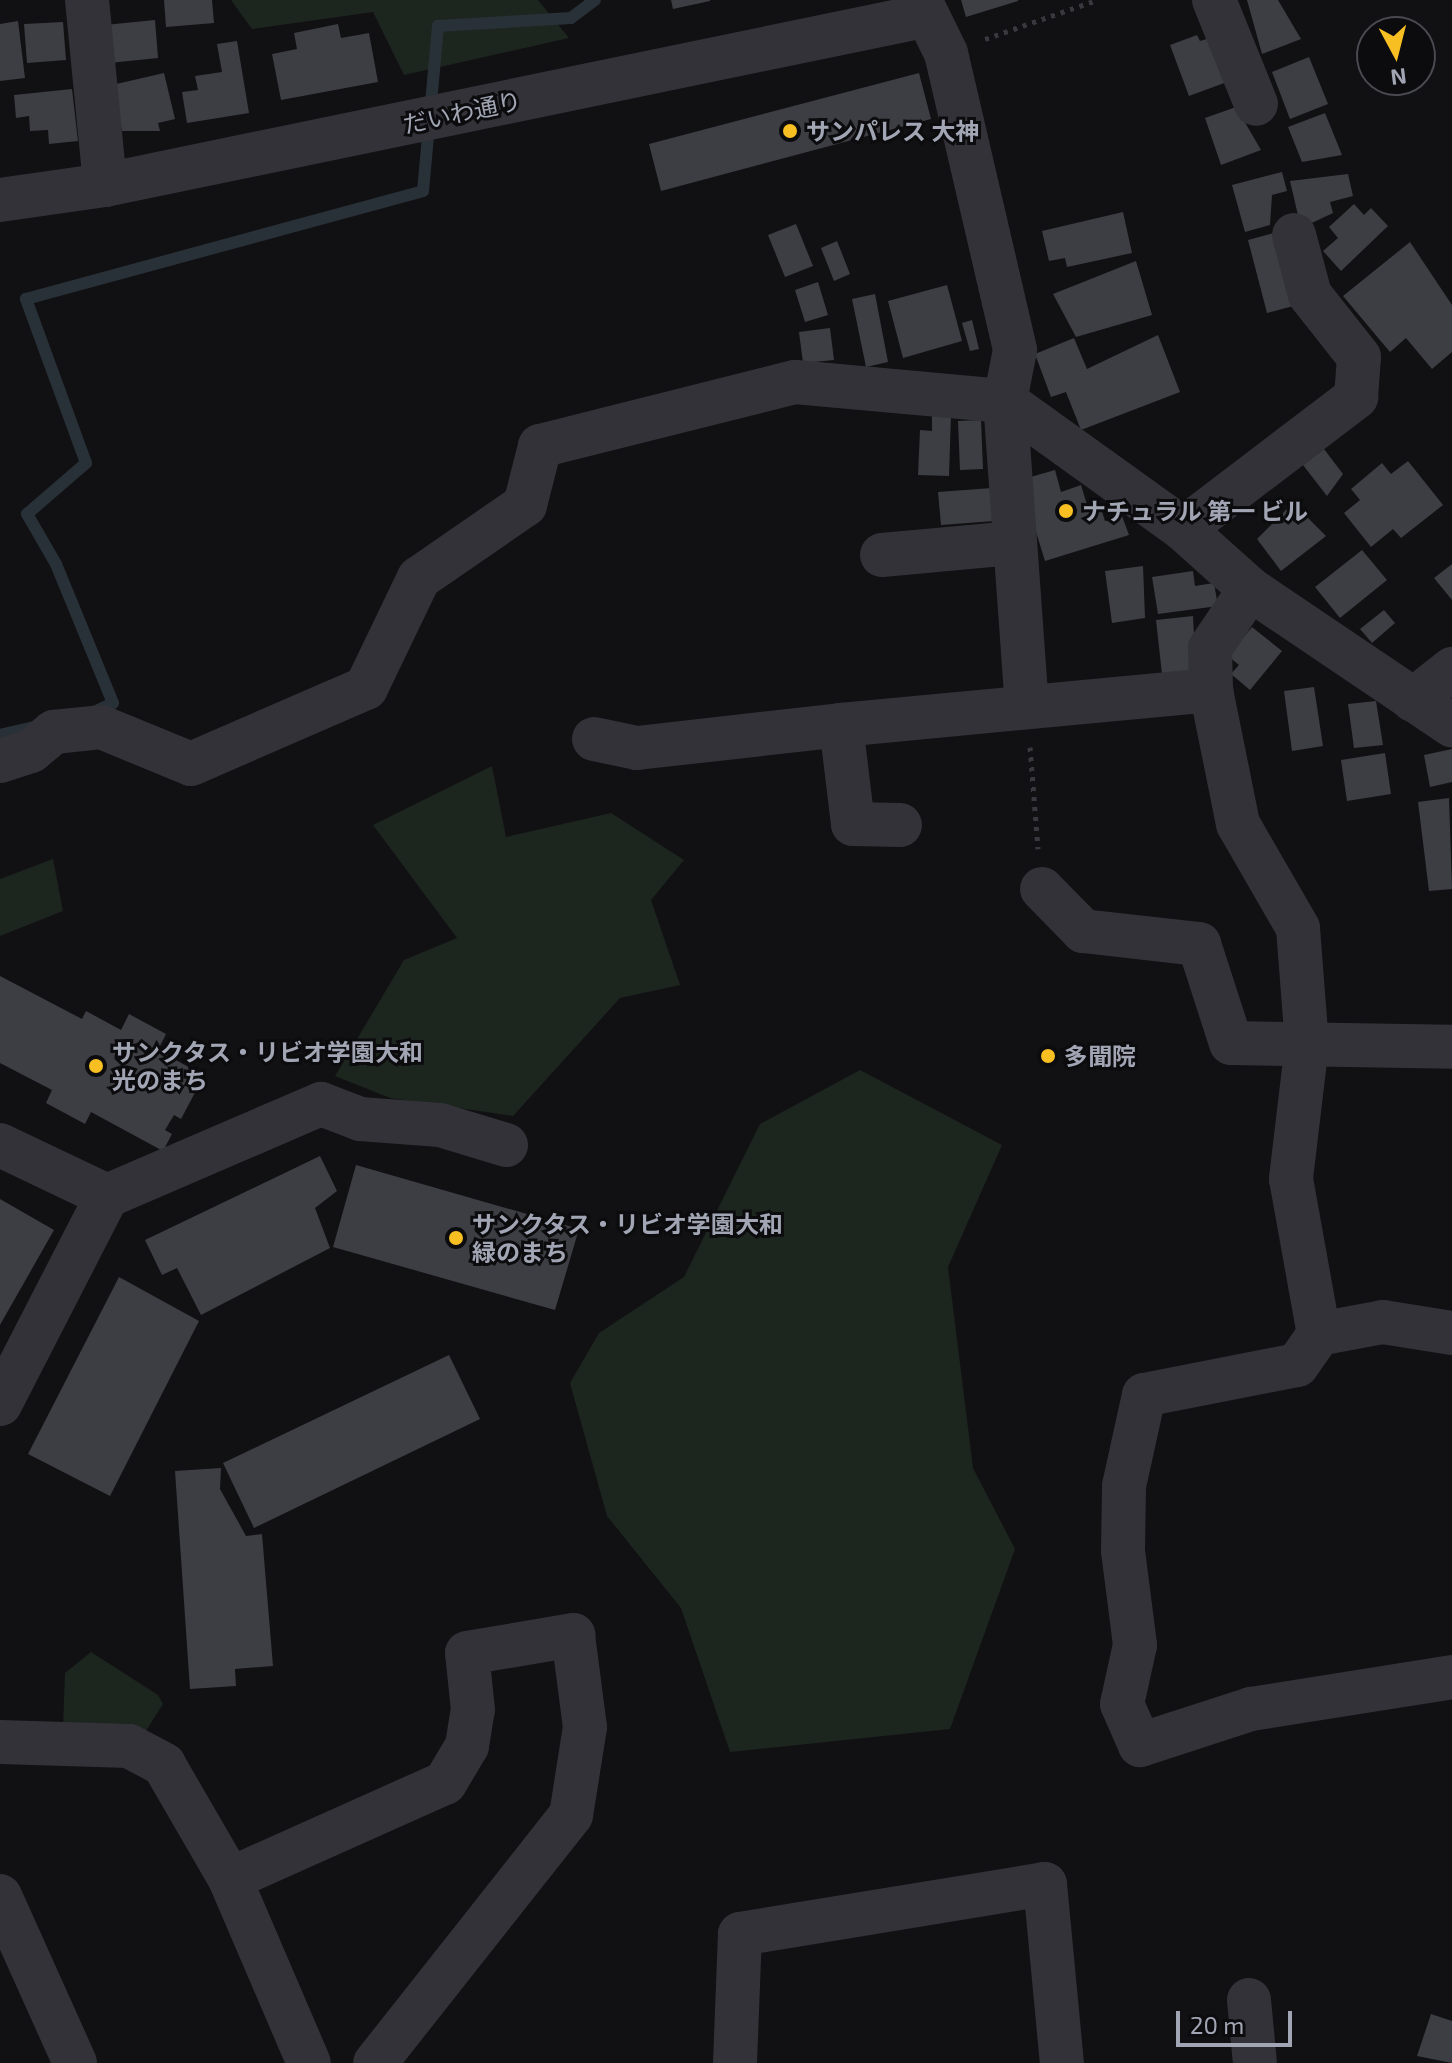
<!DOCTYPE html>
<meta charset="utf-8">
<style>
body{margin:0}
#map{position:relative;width:1452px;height:2063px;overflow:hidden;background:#111113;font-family:"Exo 2","Noto Sans JP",sans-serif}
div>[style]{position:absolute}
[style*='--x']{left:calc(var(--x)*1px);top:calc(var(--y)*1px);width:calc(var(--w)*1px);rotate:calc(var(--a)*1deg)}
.green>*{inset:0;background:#1d251f}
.stream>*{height:12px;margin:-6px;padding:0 6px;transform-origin:6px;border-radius:6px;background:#293138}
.building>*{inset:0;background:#3d3e43}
.path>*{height:5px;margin-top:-2.5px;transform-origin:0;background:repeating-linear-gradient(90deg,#38393f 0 4px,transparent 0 10px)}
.minor>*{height:44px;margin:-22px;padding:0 22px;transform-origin:22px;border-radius:22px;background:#323238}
.dots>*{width:22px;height:22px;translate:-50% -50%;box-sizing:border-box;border:4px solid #0c0c0e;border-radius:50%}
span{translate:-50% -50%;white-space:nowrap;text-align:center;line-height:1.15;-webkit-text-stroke:6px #0c0c0e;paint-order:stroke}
.street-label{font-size:24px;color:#a2a6b4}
.poi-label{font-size:24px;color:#a2a6b4;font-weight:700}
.left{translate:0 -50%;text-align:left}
.north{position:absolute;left:1356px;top:16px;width:80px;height:80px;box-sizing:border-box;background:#0c0c0e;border:2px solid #484a50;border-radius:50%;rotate:173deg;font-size:22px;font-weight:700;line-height:32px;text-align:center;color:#a2a6b4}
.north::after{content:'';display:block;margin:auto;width:28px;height:36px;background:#f8bf23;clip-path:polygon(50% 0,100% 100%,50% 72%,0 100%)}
.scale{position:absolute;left:1176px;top:2011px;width:116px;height:36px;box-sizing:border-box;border:4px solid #a2a6b4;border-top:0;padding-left:10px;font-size:24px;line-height:28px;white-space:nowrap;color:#a2a6b4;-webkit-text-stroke:6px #0c0c0e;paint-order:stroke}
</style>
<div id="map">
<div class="green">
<i style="clip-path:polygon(231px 0,538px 0,569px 38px,404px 75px,373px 12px,252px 29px)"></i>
<i style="clip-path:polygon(492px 766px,506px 837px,611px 813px,684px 860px,651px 900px,680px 985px,620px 998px,513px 1116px,390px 1098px,335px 1076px,404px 960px,457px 938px,373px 825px)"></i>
<i style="clip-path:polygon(53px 859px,63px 911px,0 936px,0 879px)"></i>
<i style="clip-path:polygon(860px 1070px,1002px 1145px,948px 1267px,973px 1468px,1015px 1549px,950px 1729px,730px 1752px,681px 1608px,607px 1516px,570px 1383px,599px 1333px,684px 1277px,760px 1124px)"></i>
<i style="clip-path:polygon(91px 1652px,158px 1695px,163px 1704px,139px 1742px,63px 1728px,65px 1673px)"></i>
</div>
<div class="stream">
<i style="--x:92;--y:713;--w:23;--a:-25"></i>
<i style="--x:113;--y:703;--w:150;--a:-112.3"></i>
<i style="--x:56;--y:564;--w:58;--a:-120.1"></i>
<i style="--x:27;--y:514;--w:78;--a:-40.8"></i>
<i style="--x:86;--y:463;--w:175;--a:-110.1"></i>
<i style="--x:26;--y:299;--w:411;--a:-15.2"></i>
<i style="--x:423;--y:191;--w:166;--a:-84.8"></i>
<i style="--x:438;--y:26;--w:133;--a:-3.4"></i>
<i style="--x:571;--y:18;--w:30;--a:-37"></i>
<i style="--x:0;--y:735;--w:37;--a:-13"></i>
</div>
<div class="building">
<i style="clip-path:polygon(164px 0,212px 0,214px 23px,166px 27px)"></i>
<i style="clip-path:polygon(671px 0,710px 0,710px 1px,673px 9px)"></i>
<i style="clip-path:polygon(961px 0,1018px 0,1018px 1px,966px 17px)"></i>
<i style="clip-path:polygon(1247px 0,1278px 0,1301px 39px,1262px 54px)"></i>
<i style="clip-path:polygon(155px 20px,158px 58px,109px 63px,105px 25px)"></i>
<i style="clip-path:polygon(18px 21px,25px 78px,0 81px,0 24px)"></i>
<i style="clip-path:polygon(63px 22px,66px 60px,27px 63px,24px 24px)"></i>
<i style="clip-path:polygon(338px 24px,341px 38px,369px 33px,378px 82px,281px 100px,272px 54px,297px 49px,294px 33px)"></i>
<i style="clip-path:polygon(1197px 35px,1200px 41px,1210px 38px,1227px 82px,1189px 96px,1170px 45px)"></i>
<i style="clip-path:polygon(237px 41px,249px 113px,187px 123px,182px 92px,198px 90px,195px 76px,222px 72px,217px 44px)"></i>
<i style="clip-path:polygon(1309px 57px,1328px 104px,1290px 119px,1272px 72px)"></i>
<i style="clip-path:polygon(164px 73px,175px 119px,158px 123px,160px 131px,122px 131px,112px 85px)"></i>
<i style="clip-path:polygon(919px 73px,931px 119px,661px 191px,649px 144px)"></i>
<i style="clip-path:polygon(72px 89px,78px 141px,49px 144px,48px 130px,30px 131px,29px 116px,16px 118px,14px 95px)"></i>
<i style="clip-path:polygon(1236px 107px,1261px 150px,1221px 165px,1205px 118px)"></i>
<i style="clip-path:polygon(1325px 113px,1342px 155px,1302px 162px,1288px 127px)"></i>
<i style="clip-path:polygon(1282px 172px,1287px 191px,1272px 195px,1270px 225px,1245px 232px,1232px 185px)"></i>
<i style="clip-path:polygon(1348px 174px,1353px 196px,1330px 202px,1333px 213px,1301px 228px,1290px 181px)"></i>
<i style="clip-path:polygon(1354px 204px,1364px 215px,1371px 208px,1388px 226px,1341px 271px,1323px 251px,1338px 238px,1329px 227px)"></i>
<i style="clip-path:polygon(1123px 212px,1132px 253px,1067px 267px,1065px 258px,1049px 261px,1042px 231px)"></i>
<i style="clip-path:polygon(796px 224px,813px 266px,785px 277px,768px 235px)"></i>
<i style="clip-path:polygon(1277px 232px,1297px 305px,1267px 313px,1248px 240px)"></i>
<i style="clip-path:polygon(837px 241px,850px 274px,834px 281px,821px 248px)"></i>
<i style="clip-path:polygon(1410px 242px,1452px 305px,1452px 352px,1432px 369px,1406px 338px,1390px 352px,1343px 296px)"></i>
<i style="clip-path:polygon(1136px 261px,1152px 315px,1076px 337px,1053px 294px)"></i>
<i style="clip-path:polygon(818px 282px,828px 315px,805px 322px,795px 290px)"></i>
<i style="clip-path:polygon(947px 285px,962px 341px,903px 358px,888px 301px)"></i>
<i style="clip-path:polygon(875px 294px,888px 362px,866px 367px,852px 299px)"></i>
<i style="clip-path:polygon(972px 320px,979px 349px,970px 351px,962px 323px)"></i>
<i style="clip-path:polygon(830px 328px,834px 360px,803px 363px,799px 332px)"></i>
<i style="clip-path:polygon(1158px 335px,1180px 392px,1081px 430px,1066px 392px,1051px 397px,1035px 354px,1074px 338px,1087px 369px)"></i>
<i style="clip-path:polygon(932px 415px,951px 415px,949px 476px,918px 475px,920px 430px,932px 431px)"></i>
<i style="clip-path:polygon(981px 420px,983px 469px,960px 470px,958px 421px)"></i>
<i style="clip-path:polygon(1324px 449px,1343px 474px,1327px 496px,1303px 465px)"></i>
<i style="clip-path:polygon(1408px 461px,1443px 505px,1401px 538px,1393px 529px,1371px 547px,1344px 513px,1360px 500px,1351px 489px,1382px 463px,1391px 474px)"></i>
<i style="clip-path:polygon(1055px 470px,1061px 492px,1081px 485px,1087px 505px,1099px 502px,1105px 521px,1122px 516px,1129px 535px,1045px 561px,1020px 480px)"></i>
<i style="clip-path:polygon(992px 488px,994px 521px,941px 525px,938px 492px)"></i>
<i style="clip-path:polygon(1293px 503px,1326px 536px,1281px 571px,1257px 539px)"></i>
<i style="clip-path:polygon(1362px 550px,1387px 580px,1340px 618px,1315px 587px)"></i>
<i style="clip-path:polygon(1452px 564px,1452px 600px,1434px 578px)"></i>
<i style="clip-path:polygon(1143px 566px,1145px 618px,1112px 623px,1105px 571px)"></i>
<i style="clip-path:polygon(1193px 571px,1195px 586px,1214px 583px,1218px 606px,1158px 614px,1152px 577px)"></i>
<i style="clip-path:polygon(1384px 610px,1395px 623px,1372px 643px,1360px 629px)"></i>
<i style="clip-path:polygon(1193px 616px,1196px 672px,1163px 683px,1156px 620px)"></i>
<i style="clip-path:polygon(1252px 627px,1282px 651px,1250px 690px,1231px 674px,1239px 665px,1228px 656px)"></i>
<i style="clip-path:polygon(1314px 687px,1323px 746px,1292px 751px,1284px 691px)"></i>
<i style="clip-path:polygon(1376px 701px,1383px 745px,1354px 748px,1348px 704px)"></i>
<i style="clip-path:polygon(1452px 749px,1452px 782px,1430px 787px,1424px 755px)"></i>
<i style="clip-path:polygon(1385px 753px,1391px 794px,1347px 801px,1341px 760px)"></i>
<i style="clip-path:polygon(1449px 798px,1452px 889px,1429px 891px,1418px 802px)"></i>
<i style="clip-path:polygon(0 976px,82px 1019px,86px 1011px,121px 1030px,129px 1014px,166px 1034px,158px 1050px,192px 1069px,199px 1085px,181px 1119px,174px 1115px,165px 1130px,172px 1134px,163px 1151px,91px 1112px,85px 1124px,46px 1103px,52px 1090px,0 1063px)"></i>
<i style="clip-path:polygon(320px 1156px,337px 1191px,315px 1208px,330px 1248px,201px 1315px,177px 1268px,162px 1275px,145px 1240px)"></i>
<i style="clip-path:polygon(356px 1165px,579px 1229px,555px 1310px,333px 1247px)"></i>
<i style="clip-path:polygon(0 1199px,54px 1230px,0 1325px)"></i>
<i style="clip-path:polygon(119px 1277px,199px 1321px,110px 1496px,28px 1454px)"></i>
<i style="clip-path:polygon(449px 1355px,480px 1419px,254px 1528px,223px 1463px)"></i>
<i style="clip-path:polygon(221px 1468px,220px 1489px,246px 1536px,262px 1534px,273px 1666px,235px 1669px,236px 1686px,190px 1689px,175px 1471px)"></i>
<i style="clip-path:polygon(1431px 2014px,1452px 2021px,1452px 2063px,1417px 2056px)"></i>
</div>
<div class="path">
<i style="--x:985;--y:39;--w:119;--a:-19.2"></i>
<i style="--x:1030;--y:747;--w:102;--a:85.5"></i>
</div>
<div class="minor">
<i style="--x:87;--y:0;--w:186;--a:84.4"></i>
<i style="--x:920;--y:0;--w:59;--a:63.9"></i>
<i style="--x:946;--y:53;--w:305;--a:76.9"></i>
<i style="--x:1015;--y:350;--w:52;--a:101.1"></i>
<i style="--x:1005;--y:401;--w:219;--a:35.7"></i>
<i style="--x:1183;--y:529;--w:90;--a:41.8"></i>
<i style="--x:1250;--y:589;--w:244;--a:34"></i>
<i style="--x:1214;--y:0;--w:112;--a:68"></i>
<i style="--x:0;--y:200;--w:106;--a:-8.1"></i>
<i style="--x:105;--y:185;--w:835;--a:-11.67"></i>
<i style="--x:1183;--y:529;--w:218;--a:-37.3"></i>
<i style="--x:1356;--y:397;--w:40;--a:-85.7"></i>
<i style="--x:1359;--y:357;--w:79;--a:-128.3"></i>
<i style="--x:1310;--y:295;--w:62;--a:-104.9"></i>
<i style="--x:882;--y:555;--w:133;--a:-5.2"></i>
<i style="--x:1250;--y:589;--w:71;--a:124.1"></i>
<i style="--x:1210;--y:648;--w:42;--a:88.6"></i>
<i style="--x:1211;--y:690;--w:137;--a:78.6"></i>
<i style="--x:1238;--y:824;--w:120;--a:60"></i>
<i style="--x:1298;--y:928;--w:116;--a:85.6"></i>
<i style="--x:1307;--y:1044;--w:136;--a:96.8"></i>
<i style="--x:1291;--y:1179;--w:158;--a:79.8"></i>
<i style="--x:1413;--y:700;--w:50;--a:-38.5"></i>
<i style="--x:594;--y:739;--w:44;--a:11.8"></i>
<i style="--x:637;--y:748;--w:205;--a:-6.4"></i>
<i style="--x:0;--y:761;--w:33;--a:-18"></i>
<i style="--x:31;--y:751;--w:30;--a:-40"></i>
<i style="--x:54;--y:732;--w:47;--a:-6.1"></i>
<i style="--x:101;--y:727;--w:97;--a:22.3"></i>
<i style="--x:191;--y:764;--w:191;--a:-23.5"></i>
<i style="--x:366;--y:688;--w:122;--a:-64.3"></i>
<i style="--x:419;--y:578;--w:129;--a:-34.6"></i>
<i style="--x:525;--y:505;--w:61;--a:-75.7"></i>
<i style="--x:540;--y:446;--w:263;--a:-14.1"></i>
<i style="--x:795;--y:382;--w:211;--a:5.2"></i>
<i style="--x:1005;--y:401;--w:306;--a:85.9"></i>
<i style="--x:900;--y:825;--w:47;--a:-178.8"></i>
<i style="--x:853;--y:824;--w:100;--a:-96.9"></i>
<i style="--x:841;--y:725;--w:372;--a:-5.4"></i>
<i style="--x:1042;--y:889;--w:59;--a:45.7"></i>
<i style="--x:1083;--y:931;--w:117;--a:6.4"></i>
<i style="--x:1199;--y:944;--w:104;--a:72.1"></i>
<i style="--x:1231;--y:1043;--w:221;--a:1"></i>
<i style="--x:0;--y:1145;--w:119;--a:25.5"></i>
<i style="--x:107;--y:1196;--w:234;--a:117.2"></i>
<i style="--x:107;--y:1196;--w:233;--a:-23.3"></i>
<i style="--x:321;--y:1104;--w:42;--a:21"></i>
<i style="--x:360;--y:1119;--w:80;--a:4.3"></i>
<i style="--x:440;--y:1125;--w:69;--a:16.9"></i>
<i style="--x:1452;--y:1333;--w:70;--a:-170.9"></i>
<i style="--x:1383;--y:1322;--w:65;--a:169.4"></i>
<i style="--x:1319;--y:1334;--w:38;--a:125"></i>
<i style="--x:1297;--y:1365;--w:156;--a:168.9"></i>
<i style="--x:1144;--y:1395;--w:93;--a:102.4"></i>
<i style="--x:1124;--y:1486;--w:65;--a:90.9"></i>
<i style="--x:1123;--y:1551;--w:95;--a:82.7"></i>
<i style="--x:1135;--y:1645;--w:60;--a:102.4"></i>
<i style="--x:1122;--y:1704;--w:45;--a:66.3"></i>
<i style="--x:1140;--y:1745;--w:117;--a:-18"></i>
<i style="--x:1251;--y:1709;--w:204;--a:-9"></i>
<i style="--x:0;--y:1742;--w:129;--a:1.8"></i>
<i style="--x:129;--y:1746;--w:40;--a:28"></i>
<i style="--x:164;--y:1765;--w:132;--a:59.9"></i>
<i style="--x:230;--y:1879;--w:200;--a:66.8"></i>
<i style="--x:230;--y:1879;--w:235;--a:-24.1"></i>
<i style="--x:445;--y:1783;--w:43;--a:-59.3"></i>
<i style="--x:467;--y:1746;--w:36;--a:-81"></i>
<i style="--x:473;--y:1710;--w:57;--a:-96"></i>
<i style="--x:467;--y:1653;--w:108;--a:-9.6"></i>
<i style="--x:573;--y:1635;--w:93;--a:82.6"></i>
<i style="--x:585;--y:1727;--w:89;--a:99"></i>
<i style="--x:571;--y:1815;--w:316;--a:128.3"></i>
<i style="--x:0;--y:1896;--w:183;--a:65.8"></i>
<i style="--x:1249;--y:2000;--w:63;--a:84.6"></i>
<i style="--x:735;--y:2063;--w:129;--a:-87.8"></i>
<i style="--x:740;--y:1934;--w:309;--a:-9.3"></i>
<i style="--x:1045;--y:1884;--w:180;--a:84.6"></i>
</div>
<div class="dots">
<i style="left:790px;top:131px;background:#f8bf23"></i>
<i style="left:1066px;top:511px;background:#f8bf23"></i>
<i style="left:1048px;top:1056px;background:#f8bf23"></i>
<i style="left:96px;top:1066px;background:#f8bf23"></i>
<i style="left:456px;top:1238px;background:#f8bf23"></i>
</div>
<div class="street-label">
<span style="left:462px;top:112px;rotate:-12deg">だいわ通り</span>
</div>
<div class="poi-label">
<span class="left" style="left:806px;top:131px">サンパレス 大神</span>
<span class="left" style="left:1082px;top:511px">ナチュラル 第一 ビル</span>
<span class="left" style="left:112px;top:1066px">サンクタス・リビオ学園大和<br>光のまち</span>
<span class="left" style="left:1064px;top:1056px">多聞院</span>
<span class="left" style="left:472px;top:1238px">サンクタス・リビオ学園大和<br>緑のまち</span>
</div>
<div class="north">N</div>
<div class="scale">20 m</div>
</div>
